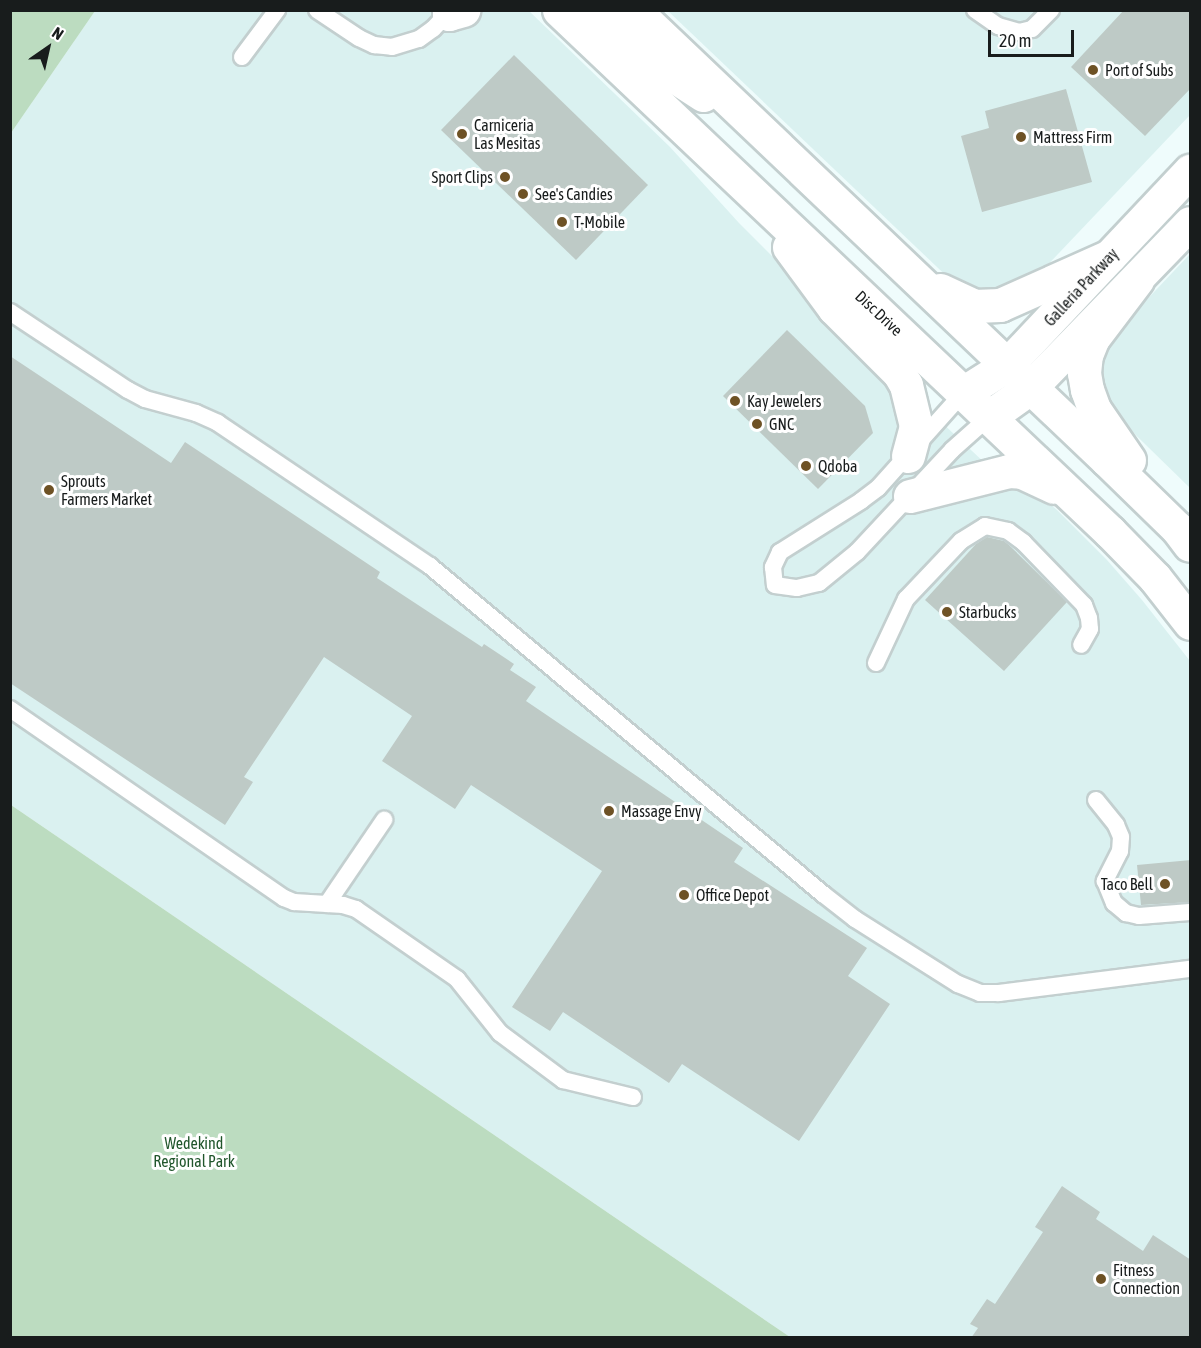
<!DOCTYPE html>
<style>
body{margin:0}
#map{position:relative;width:1201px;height:1348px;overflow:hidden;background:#effcfc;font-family:"Asap Condensed",sans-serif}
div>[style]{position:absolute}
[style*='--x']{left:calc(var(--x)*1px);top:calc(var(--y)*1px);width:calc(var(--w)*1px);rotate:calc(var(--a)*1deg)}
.built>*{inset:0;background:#daf1f0}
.green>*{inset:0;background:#bcdcc0}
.building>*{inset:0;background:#becac6}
.roads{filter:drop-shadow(2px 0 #c3cfcf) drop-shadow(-2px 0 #c3cfcf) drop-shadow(0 2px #c3cfcf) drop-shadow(0 -2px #c3cfcf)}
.service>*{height:16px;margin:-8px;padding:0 8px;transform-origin:8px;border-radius:8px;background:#fff}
.tertiary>*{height:33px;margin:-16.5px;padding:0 16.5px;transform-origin:16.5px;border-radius:16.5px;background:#fff}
.secondary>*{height:33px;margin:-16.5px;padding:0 16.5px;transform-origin:16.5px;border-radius:16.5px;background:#fff}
.dots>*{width:16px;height:16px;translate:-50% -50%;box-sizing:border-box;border:3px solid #fff;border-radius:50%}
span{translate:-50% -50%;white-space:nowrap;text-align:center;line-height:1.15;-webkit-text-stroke:6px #fff;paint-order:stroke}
.poi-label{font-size:16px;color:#181c1c}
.left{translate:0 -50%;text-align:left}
.right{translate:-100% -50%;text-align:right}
.street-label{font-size:16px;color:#181c1c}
.park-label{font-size:16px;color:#21562c}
.frame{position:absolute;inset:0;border:12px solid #181c1c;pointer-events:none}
.north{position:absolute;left:18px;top:18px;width:60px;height:60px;-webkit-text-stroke:4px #fff;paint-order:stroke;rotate:34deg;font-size:16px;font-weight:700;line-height:24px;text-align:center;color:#181c1c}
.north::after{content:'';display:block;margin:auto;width:21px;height:27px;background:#181c1c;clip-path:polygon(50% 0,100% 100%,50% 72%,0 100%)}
.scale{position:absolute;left:988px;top:30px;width:86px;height:27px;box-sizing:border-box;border:3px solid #181c1c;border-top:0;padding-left:8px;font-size:18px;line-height:21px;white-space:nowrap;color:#181c1c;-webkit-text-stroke:4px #fff;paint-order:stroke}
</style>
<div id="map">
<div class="built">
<i style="clip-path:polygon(95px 11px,529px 11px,670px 147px,739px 223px,889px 373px,1004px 481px,1029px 486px,1057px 510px,1107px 560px,1142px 600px,1190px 661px,1190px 1337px,790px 1337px,11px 805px,11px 133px)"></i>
<i style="clip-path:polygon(668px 11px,1190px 11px,1190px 115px,1040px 273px,996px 296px,958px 287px)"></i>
<i style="clip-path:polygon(1190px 254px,1190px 488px,1105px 405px,1093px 370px,1103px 346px)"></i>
</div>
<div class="green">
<i style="clip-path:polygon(11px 10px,95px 11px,11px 133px,10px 11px)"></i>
<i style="clip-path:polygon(10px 805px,11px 805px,790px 1337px,11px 1337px)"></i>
</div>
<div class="building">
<i style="clip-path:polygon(1124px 10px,1191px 10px,1191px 88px,1145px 136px,1071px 67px)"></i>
<i style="clip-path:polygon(514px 55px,648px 185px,576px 260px,441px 130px)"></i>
<i style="clip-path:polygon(1066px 89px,1092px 182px,982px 212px,961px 136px,989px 128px,985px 111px)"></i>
<i style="clip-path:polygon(787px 330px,865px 406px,873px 433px,818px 489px,723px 396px)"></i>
<i style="clip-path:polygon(10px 356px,171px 463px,185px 442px,380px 572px,377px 578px,482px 647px,484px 644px,514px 664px,510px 670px,536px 687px,526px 701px,743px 848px,734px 862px,867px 948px,848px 976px,890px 1004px,799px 1141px,682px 1064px,669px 1083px,563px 1012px,550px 1031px,512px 1007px,602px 871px,471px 785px,455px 809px,382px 761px,412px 716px,324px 657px,244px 777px,253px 782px,225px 825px,10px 683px)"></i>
<i style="clip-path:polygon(987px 537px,1004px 541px,1010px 546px,1067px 602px,1004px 671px,925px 600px,976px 544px)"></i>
<i style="clip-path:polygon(1191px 860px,1191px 902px,1141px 905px,1137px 865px)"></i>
<i style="clip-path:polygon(1062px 1186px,1100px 1212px,1096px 1219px,1143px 1251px,1153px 1235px,1191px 1260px,1191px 1338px,971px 1338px,978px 1328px,970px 1324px,987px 1299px,995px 1304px,1043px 1232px,1035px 1227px)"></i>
</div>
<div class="roads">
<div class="service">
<i style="--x:317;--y:10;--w:50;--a:33.7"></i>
<i style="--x:359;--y:38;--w:17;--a:25"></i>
<i style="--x:374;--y:45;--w:18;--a:6"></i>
<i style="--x:392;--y:47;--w:28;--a:-17"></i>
<i style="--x:419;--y:39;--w:17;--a:-36"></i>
<i style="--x:433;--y:29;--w:26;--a:-47"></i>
<i style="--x:975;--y:10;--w:28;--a:35"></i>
<i style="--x:998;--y:26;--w:22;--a:16"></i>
<i style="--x:1019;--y:32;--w:13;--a:-13"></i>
<i style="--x:1032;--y:29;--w:27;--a:-45"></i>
<i style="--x:242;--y:57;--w:59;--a:-53.3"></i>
<i style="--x:10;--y:312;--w:141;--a:33.5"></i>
<i style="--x:128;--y:390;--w:19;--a:28"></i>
<i style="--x:145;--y:399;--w:53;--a:15.4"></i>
<i style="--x:196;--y:413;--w:24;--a:24"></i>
<i style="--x:218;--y:423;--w:256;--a:34"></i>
<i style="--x:430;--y:566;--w:512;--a:39.85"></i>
<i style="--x:823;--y:894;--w:41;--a:38"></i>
<i style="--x:855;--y:919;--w:122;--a:32.3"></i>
<i style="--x:958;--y:984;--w:24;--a:22"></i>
<i style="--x:980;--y:993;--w:19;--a:0"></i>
<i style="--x:999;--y:993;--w:193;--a:-7.2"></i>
<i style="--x:963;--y:393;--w:127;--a:131.8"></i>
<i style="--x:878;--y:488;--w:21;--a:143"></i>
<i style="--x:861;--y:501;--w:96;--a:147.8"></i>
<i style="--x:780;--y:552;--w:17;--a:115"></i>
<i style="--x:773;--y:567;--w:18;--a:84"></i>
<i style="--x:775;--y:585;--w:22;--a:8"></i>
<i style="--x:797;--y:588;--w:23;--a:-13"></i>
<i style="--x:819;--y:583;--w:49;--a:-39.2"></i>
<i style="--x:857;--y:552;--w:139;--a:-47"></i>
<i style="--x:952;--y:450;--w:50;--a:-41.7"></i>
<i style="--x:876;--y:663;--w:71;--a:-64.9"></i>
<i style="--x:906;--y:599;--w:80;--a:-46.5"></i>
<i style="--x:961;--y:541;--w:28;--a:-32"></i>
<i style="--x:985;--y:526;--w:24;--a:12"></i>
<i style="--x:1008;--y:531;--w:19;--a:36"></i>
<i style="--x:1023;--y:542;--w:88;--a:45.9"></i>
<i style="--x:1084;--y:605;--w:14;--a:69"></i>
<i style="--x:1089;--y:618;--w:11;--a:85"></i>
<i style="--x:1090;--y:629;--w:18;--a:119"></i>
<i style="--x:10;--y:709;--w:333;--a:34.6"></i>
<i style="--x:284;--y:898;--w:11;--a:22"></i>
<i style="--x:294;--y:902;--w:49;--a:3.5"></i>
<i style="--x:343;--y:905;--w:14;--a:17"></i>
<i style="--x:356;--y:909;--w:123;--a:34.7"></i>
<i style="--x:457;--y:979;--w:69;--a:51.5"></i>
<i style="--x:500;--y:1033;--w:79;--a:36.7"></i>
<i style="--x:563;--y:1080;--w:72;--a:13.7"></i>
<i style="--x:1096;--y:800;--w:32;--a:51"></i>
<i style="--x:1116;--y:825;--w:13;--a:67"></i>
<i style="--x:1121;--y:837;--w:14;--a:94"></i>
<i style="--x:1120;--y:851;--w:34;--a:117"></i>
<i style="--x:1105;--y:881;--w:24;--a:68"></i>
<i style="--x:1114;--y:903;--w:16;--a:40"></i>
<i style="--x:1126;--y:913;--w:13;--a:13"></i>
<i style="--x:1139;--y:916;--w:51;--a:-4.5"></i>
<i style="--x:327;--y:904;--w:102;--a:-55.8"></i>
</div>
<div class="tertiary">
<i style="--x:963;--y:393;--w:52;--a:-32.5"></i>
<i style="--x:1007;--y:365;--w:267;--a:-46.7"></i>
<i style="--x:989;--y:417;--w:52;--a:-35.5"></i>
<i style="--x:1031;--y:387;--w:228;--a:-45.9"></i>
</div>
<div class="secondary">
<i style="--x:449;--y:10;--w:4;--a:90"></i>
<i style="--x:449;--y:14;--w:15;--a:-16"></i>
<i style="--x:559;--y:10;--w:759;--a:43.45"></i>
<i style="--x:1110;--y:532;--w:64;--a:45.6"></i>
<i style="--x:1155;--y:578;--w:57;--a:52.1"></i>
<i style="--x:596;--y:10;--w:69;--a:43.8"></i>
<i style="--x:646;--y:58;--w:68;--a:33"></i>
<i style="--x:634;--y:10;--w:653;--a:43.57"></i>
<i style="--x:1107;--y:460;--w:98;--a:44.2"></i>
<i style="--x:1177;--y:528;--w:21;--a:53"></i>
<i style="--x:789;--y:247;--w:76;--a:53.6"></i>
<i style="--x:834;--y:308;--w:92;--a:45"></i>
<i style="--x:899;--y:373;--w:14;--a:60"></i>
<i style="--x:906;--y:385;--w:42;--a:76.3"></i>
<i style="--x:916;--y:426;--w:31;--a:105"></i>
<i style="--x:940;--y:290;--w:38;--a:25"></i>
<i style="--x:974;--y:306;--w:26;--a:-2"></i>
<i style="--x:1000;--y:305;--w:120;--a:-24"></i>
<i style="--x:1129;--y:460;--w:62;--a:-124.5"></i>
<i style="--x:1094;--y:409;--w:20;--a:-110"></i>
<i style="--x:1087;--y:390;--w:17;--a:-100"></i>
<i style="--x:1084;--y:373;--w:18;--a:-84"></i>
<i style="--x:1086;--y:355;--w:18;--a:-68"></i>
<i style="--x:1093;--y:338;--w:73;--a:-52.8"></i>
<i style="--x:910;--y:496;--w:102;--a:-14.2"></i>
<i style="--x:1009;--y:471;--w:13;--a:4"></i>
<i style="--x:1022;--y:472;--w:35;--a:25"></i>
</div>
</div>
<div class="dots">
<i style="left:1093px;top:70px;background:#6e5225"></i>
<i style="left:462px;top:134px;background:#6e5225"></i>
<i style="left:1021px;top:137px;background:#6e5225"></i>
<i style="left:505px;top:177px;background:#6e5225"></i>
<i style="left:523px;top:194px;background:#6e5225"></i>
<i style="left:562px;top:222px;background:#6e5225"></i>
<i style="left:735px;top:401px;background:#6e5225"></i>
<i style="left:757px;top:424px;background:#6e5225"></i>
<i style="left:806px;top:466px;background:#6e5225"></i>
<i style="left:49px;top:490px;background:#6e5225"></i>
<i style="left:947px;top:612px;background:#6e5225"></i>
<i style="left:609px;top:811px;background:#6e5225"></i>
<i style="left:1165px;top:884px;background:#6e5225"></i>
<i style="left:684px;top:895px;background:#6e5225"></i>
<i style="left:1101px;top:1279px;background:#6e5225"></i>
</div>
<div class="poi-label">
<span class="left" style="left:1105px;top:70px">Port of Subs</span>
<span class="left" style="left:474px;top:134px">Carniceria<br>Las Mesitas</span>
<span class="left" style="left:1033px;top:137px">Mattress Firm</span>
<span class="right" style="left:493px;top:177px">Sport Clips</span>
<span class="left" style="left:535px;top:194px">See's Candies</span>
<span class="left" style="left:574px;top:222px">T-Mobile</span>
<span class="left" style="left:747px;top:401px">Kay Jewelers</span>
<span class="left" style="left:769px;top:424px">GNC</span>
<span class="left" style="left:818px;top:466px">Qdoba</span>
<span class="left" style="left:61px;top:490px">Sprouts<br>Farmers Market</span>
<span class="left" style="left:959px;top:612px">Starbucks</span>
<span class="left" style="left:621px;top:811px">Massage Envy</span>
<span class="right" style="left:1153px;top:884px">Taco Bell</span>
<span class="left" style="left:696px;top:895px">Office Depot</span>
<span class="left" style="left:1113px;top:1279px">Fitness<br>Connection</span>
</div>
<div class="street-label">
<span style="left:1081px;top:287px;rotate:-47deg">Galleria Parkway</span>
<span style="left:879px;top:313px;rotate:43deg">Disc Drive</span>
</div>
<div class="park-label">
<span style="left:194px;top:1152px">Wedekind<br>Regional Park</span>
</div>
<div class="frame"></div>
<div class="north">N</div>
<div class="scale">20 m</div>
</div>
